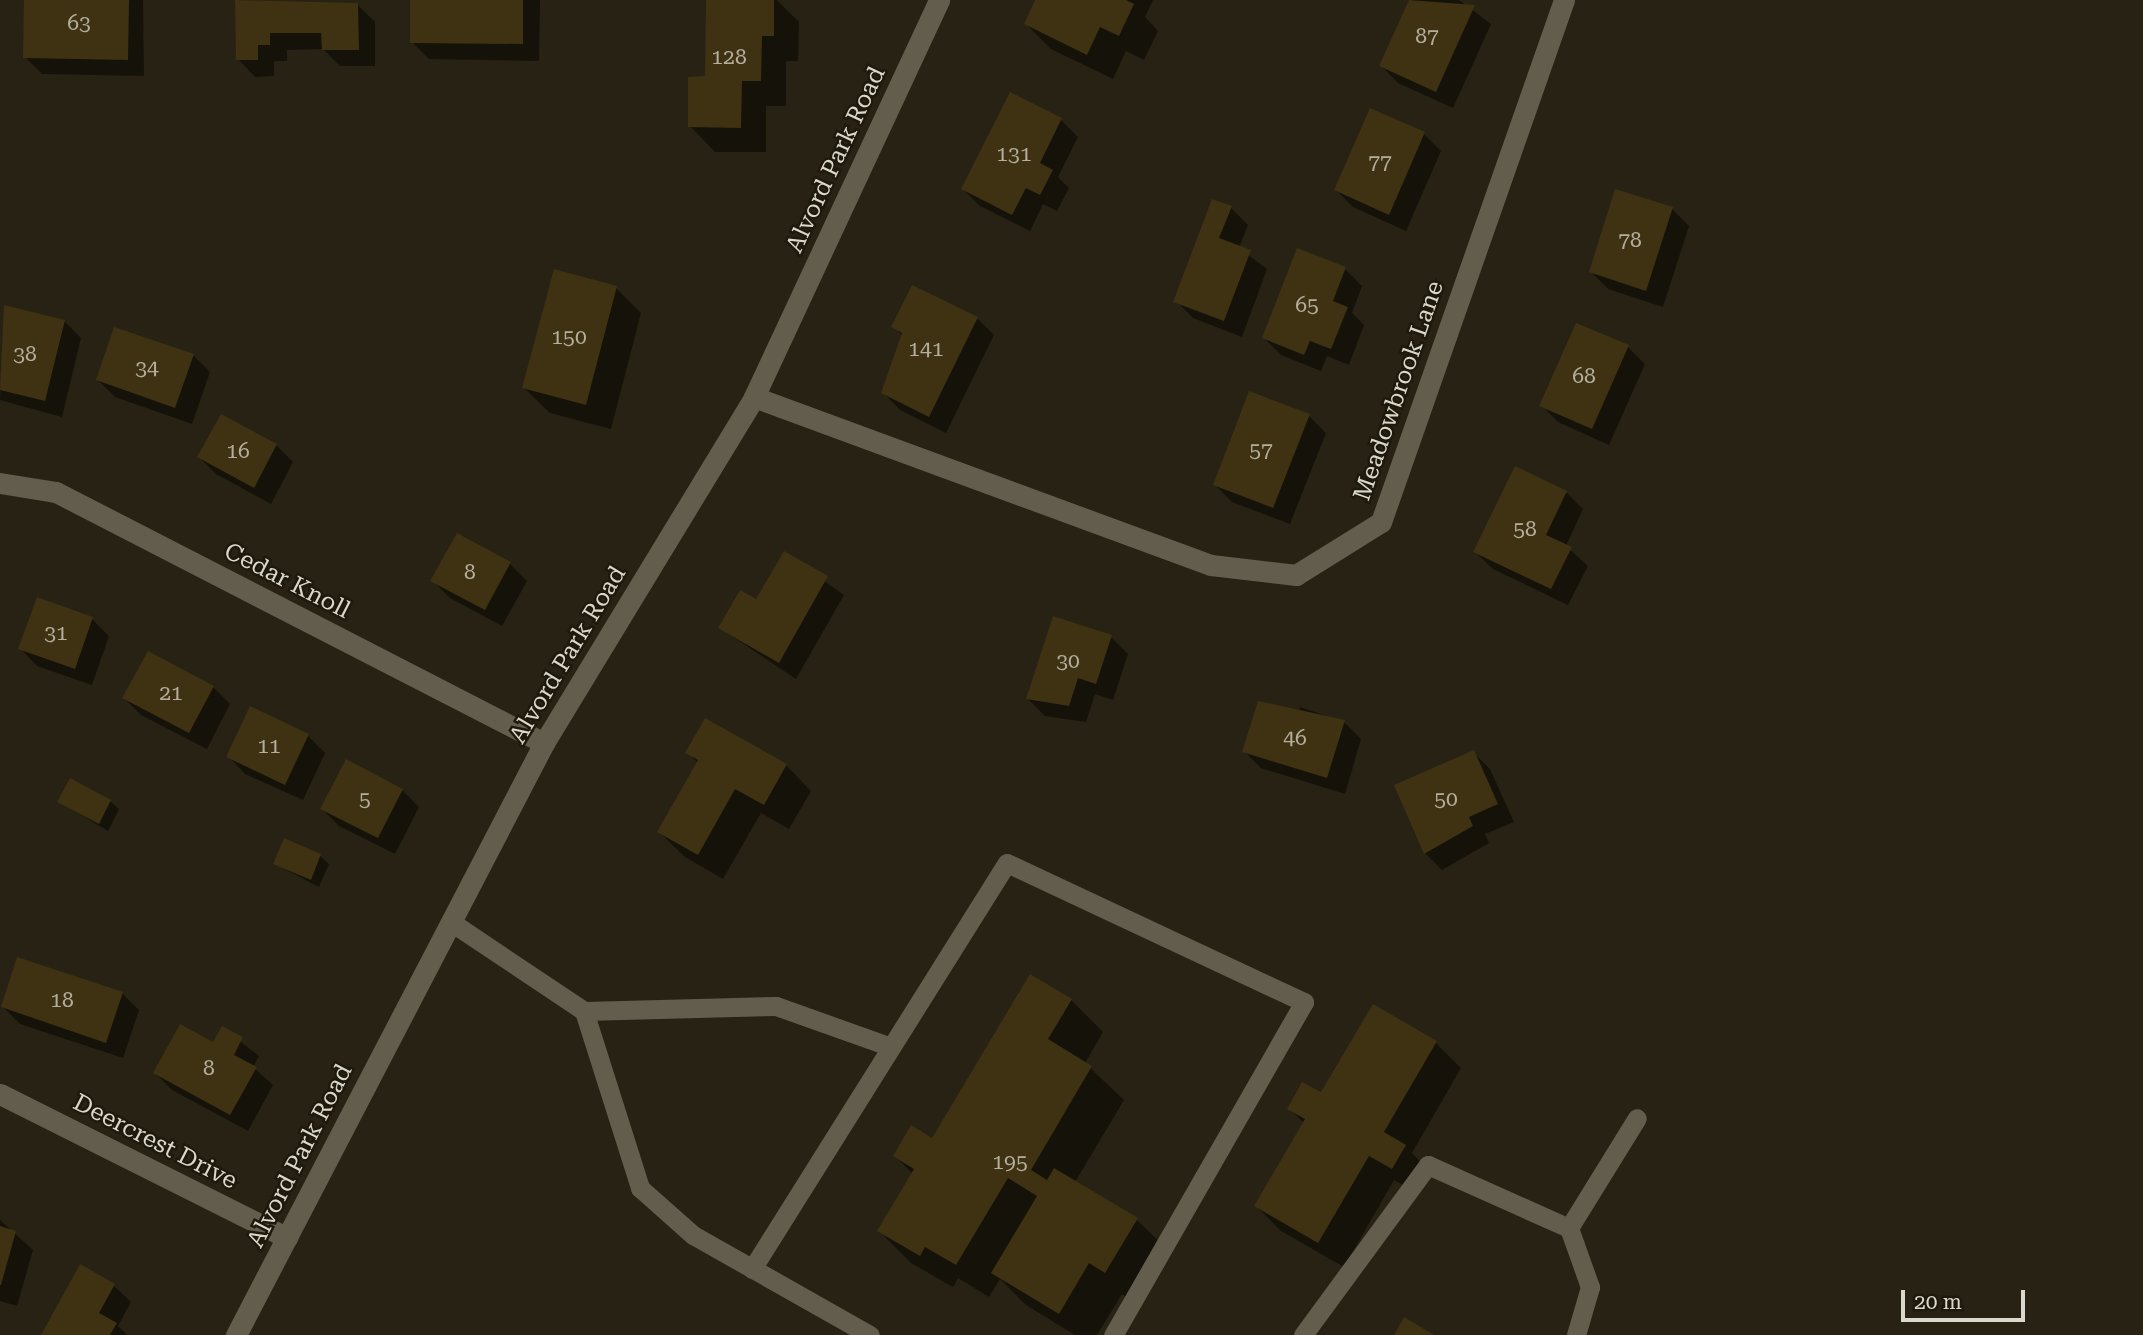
<!DOCTYPE html>
<style>
body{margin:0}
#map{position:relative;width:2143px;height:1335px;overflow:hidden;background:#282214;font-family:"Roboto Serif",serif}
div>[style]{position:absolute}
[style*='--x']{left:calc(var(--x)*1px);top:calc(var(--y)*1px);width:calc(var(--w)*1px);rotate:calc(var(--a)*1deg)}
.shadow>*{inset:0;background:#0007}
.building>*{inset:0;background:#3e3212}
.lane>*{height:19px;margin:-9.5px;padding:0 9.5px;transform-origin:9.5px;border-radius:9.5px;background:#635d4d}
.street>*{height:21px;margin:-10.5px;padding:0 10.5px;transform-origin:10.5px;border-radius:10.5px;background:#635d4d}
.secondary>*{height:21px;margin:-10.5px;padding:0 10.5px;transform-origin:10.5px;border-radius:10.5px;background:#635d4d}
span{translate:-50% -50%;white-space:nowrap;text-align:center;line-height:1.15;-webkit-text-stroke:5px #1e190b;paint-order:stroke}
.number-label{font-size:21px;color:#b3ae9e}
.number-label span{-webkit-text-stroke-width:0}
.street-label{font-size:24px;color:#dad7cd}
.scale{position:absolute;left:1901px;top:1290px;width:124px;height:32px;box-sizing:border-box;border:4px solid #dad7cd;border-top:0;padding-left:9px;font-size:21px;line-height:24px;white-space:nowrap;color:#dad7cd;-webkit-text-stroke:5px #1e190b;paint-order:stroke}
</style>
<div id="map">
<div class="shadow">
<i style="clip-path:polygon(63px 0,143px 0,144px 76px,42px 74px,25px 57px)"></i>
<i style="clip-path:polygon(237px 0,358px 5px,375px 22px,375px 66px,340px 66px,323px 49px,287px 50px,287px 61px,274px 61px,274px 76px,255px 77px,238px 59px)"></i>
<i style="clip-path:polygon(412px 0,540px 0,539px 61px,429px 59px,412px 42px)"></i>
<i style="clip-path:polygon(707px 0,777px 0,799px 22px,798px 61px,786px 61px,786px 106px,766px 106px,766px 152px,715px 152px,690px 126px,707px 78px)"></i>
<i style="clip-path:polygon(1037px 0,1153px 0,1145px 17px,1158px 31px,1144px 60px,1126px 51px,1113px 79px,1051px 49px,1026px 24px)"></i>
<i style="clip-path:polygon(1411px 0,1459px 0,1491px 24px,1453px 108px,1398px 83px,1381px 66px)"></i>
<i style="clip-path:polygon(1371px 110px,1424px 134px,1441px 151px,1406px 231px,1353px 207px,1336px 190px)"></i>
<i style="clip-path:polygon(1061px 120px,1078px 137px,1058px 177px,1069px 188px,1057px 211px,1043px 204px,1030px 231px,980px 206px,963px 189px)"></i>
<i style="clip-path:polygon(1231px 208px,1248px 225px,1239px 248px,1267px 269px,1242px 337px,1193px 318px,1176px 301px)"></i>
<i style="clip-path:polygon(1672px 209px,1689px 226px,1663px 307px,1608px 289px,1591px 272px)"></i>
<i style="clip-path:polygon(1345px 269px,1362px 286px,1352px 313px,1364px 325px,1349px 365px,1327px 356px,1321px 371px,1281px 355px,1264px 338px)"></i>
<i style="clip-path:polygon(616px 288px,641px 313px,611px 429px,550px 413px,524px 388px)"></i>
<i style="clip-path:polygon(5px 307px,64px 321px,81px 338px,62px 417px,0 400px)"></i>
<i style="clip-path:polygon(977px 318px,994px 335px,946px 433px,900px 410px,883px 392px,903px 336px,894px 327px)"></i>
<i style="clip-path:polygon(1628px 347px,1645px 364px,1609px 445px,1558px 422px,1541px 405px)"></i>
<i style="clip-path:polygon(193px 355px,210px 372px,192px 424px,115px 397px,98px 380px)"></i>
<i style="clip-path:polygon(1309px 416px,1326px 433px,1290px 524px,1232px 502px,1215px 485px)"></i>
<i style="clip-path:polygon(276px 445px,293px 462px,271px 504px,216px 474px,199px 457px)"></i>
<i style="clip-path:polygon(1566px 492px,1583px 509px,1566px 546px,1588px 566px,1568px 605px,1493px 569px,1475px 552px)"></i>
<i style="clip-path:polygon(784px 553px,844px 595px,796px 679px,720px 628px,756px 602px)"></i>
<i style="clip-path:polygon(510px 564px,527px 581px,502px 626px,450px 598px,433px 581px)"></i>
<i style="clip-path:polygon(92px 619px,109px 636px,92px 685px,37px 666px,20px 648px)"></i>
<i style="clip-path:polygon(1111px 637px,1128px 654px,1113px 700px,1095px 694px,1086px 722px,1045px 716px,1028px 699px)"></i>
<i style="clip-path:polygon(213px 687px,230px 704px,207px 749px,141px 715px,124px 698px)"></i>
<i style="clip-path:polygon(1300px 707px,1344px 722px,1361px 739px,1345px 794px,1261px 768px,1244px 751px,1298px 715px)"></i>
<i style="clip-path:polygon(251px 708px,308px 736px,325px 753px,303px 800px,245px 774px,228px 756px)"></i>
<i style="clip-path:polygon(1473px 752px,1490px 769px,1514px 822px,1485px 834px,1489px 843px,1442px 870px,1425px 853px)"></i>
<i style="clip-path:polygon(688px 753px,786px 765px,811px 791px,789px 829px,761px 813px,723px 879px,685px 857px,659px 832px,698px 763px)"></i>
<i style="clip-path:polygon(402px 790px,419px 807px,395px 854px,339px 826px,322px 809px)"></i>
<i style="clip-path:polygon(110px 801px,119px 809px,108px 831px,59px 802px)"></i>
<i style="clip-path:polygon(320px 856px,329px 864px,319px 887px,275px 864px)"></i>
<i style="clip-path:polygon(122px 993px,139px 1010px,123px 1058px,20px 1024px,3px 1007px)"></i>
<i style="clip-path:polygon(1071px 1000px,1103px 1032px,1085px 1063px,1124px 1100px,1075px 1182px,1137px 1220px,1170px 1252px,1138px 1304px,1122px 1294px,1097px 1335px,1075px 1335px,1026px 1305px,1000px 1279px,989px 1297px,958px 1278px,953px 1287px,911px 1263px,879px 1231px,913px 1174px,895px 1156px,933px 1141px)"></i>
<i style="clip-path:polygon(1373px 1006px,1436px 1043px,1461px 1068px,1412px 1153px,1430px 1172px,1418px 1193px,1394px 1180px,1344px 1267px,1281px 1231px,1256px 1206px,1304px 1123px,1289px 1108px,1322px 1095px)"></i>
<i style="clip-path:polygon(223px 1028px,259px 1056px,253px 1067px,273px 1085px,248px 1131px,172px 1090px,155px 1073px,214px 1045px)"></i>
<i style="clip-path:polygon(0 1220px,33px 1250px,17px 1306px,0 1301px)"></i>
<i style="clip-path:polygon(113px 1285px,131px 1302px,118px 1326px,127px 1335px,43px 1335px)"></i>
</div>
<div class="building">
<i style="clip-path:polygon(24px 0,129px 0,128px 60px,23px 58px)"></i>
<i style="clip-path:polygon(235px 0,358px 3px,359px 50px,322px 50px,321px 33px,270px 33px,270px 45px,258px 45px,258px 60px,236px 60px)"></i>
<i style="clip-path:polygon(410px 0,523px 0,523px 44px,410px 43px)"></i>
<i style="clip-path:polygon(706px 0,774px 0,774px 36px,762px 36px,761px 81px,742px 81px,741px 128px,688px 127px,688px 77px,705px 76px)"></i>
<i style="clip-path:polygon(1035px 0,1126px 0,1134px 4px,1119px 36px,1100px 27px,1087px 55px,1024px 24px)"></i>
<i style="clip-path:polygon(1409px 0,1475px 5px,1436px 92px,1379px 66px)"></i>
<i style="clip-path:polygon(1010px 92px,1062px 118px,1040px 163px,1053px 170px,1040px 195px,1026px 188px,1012px 215px,961px 189px)"></i>
<i style="clip-path:polygon(1370px 108px,1425px 132px,1389px 215px,1334px 190px)"></i>
<i style="clip-path:polygon(1615px 189px,1673px 207px,1646px 291px,1589px 272px)"></i>
<i style="clip-path:polygon(1212px 199px,1232px 206px,1219px 238px,1251px 250px,1224px 321px,1173px 302px)"></i>
<i style="clip-path:polygon(1297px 248px,1346px 267px,1333px 301px,1348px 307px,1331px 349px,1310px 341px,1304px 355px,1262px 338px)"></i>
<i style="clip-path:polygon(554px 269px,617px 286px,586px 405px,522px 388px)"></i>
<i style="clip-path:polygon(912px 285px,978px 317px,929px 417px,881px 393px,902px 333px,891px 327px)"></i>
<i style="clip-path:polygon(4px 305px,65px 320px,45px 401px,0 390px)"></i>
<i style="clip-path:polygon(1576px 323px,1629px 345px,1592px 429px,1539px 406px)"></i>
<i style="clip-path:polygon(114px 327px,194px 354px,175px 408px,96px 380px)"></i>
<i style="clip-path:polygon(1249px 391px,1310px 414px,1273px 508px,1213px 485px)"></i>
<i style="clip-path:polygon(221px 414px,277px 444px,254px 488px,197px 457px)"></i>
<i style="clip-path:polygon(1515px 466px,1567px 491px,1546px 535px,1572px 547px,1551px 589px,1473px 552px)"></i>
<i style="clip-path:polygon(457px 533px,511px 562px,485px 610px,430px 581px)"></i>
<i style="clip-path:polygon(784px 551px,828px 576px,779px 663px,718px 628px,740px 590px,756px 599px)"></i>
<i style="clip-path:polygon(37px 597px,93px 617px,75px 669px,18px 649px)"></i>
<i style="clip-path:polygon(1053px 616px,1112px 635px,1096px 684px,1078px 678px,1069px 706px,1026px 699px)"></i>
<i style="clip-path:polygon(148px 651px,214px 686px,189px 733px,122px 698px)"></i>
<i style="clip-path:polygon(1258px 701px,1345px 720px,1327px 778px,1242px 752px)"></i>
<i style="clip-path:polygon(250px 706px,309px 734px,285px 785px,226px 757px)"></i>
<i style="clip-path:polygon(705px 718px,787px 764px,764px 805px,735px 789px,698px 855px,657px 832px,698px 760px,685px 753px)"></i>
<i style="clip-path:polygon(1474px 750px,1498px 804px,1469px 817px,1473px 826px,1424px 854px,1394px 785px)"></i>
<i style="clip-path:polygon(346px 759px,403px 789px,378px 838px,320px 809px)"></i>
<i style="clip-path:polygon(70px 778px,111px 800px,99px 824px,57px 802px)"></i>
<i style="clip-path:polygon(284px 838px,321px 854px,311px 880px,273px 864px)"></i>
<i style="clip-path:polygon(17px 957px,123px 992px,106px 1043px,1px 1007px)"></i>
<i style="clip-path:polygon(1030px 974px,1072px 999px,1048px 1039px,1092px 1066px,1031px 1170px,1047px 1180px,1054px 1168px,1138px 1218px,1105px 1273px,1089px 1263px,1059px 1314px,991px 1273px,1037px 1196px,1008px 1178px,956px 1265px,925px 1247px,920px 1256px,877px 1231px,914px 1169px,893px 1156px,911px 1125px,932px 1138px)"></i>
<i style="clip-path:polygon(1373px 1004px,1437px 1041px,1384px 1132px,1406px 1145px,1392px 1169px,1369px 1156px,1318px 1243px,1254px 1206px,1305px 1119px,1287px 1109px,1302px 1082px,1321px 1092px)"></i>
<i style="clip-path:polygon(180px 1024px,213px 1042px,222px 1026px,243px 1037px,234px 1055px,257px 1067px,230px 1115px,153px 1073px)"></i>
<i style="clip-path:polygon(0 1226px,16px 1231px,1px 1285px,0 1285px)"></i>
<i style="clip-path:polygon(80px 1264px,115px 1284px,99px 1313px,117px 1323px,110px 1335px,41px 1335px)"></i>
<i style="clip-path:polygon(1404px 1317px,1434px 1335px,1394px 1335px)"></i>
</div>
<div class="lane">
<i style="--x:451;--y:922;--w:160;--a:33.8"></i>
<i style="--x:584;--y:1011;--w:186;--a:72.4"></i>
<i style="--x:640;--y:1188;--w:71;--a:41.6"></i>
<i style="--x:693;--y:1235;--w:203;--a:29.5"></i>
<i style="--x:584;--y:1011;--w:192;--a:-1.5"></i>
<i style="--x:776;--y:1006;--w:122;--a:19.6"></i>
<i style="--x:752;--y:1269;--w:479;--a:-57.9"></i>
<i style="--x:1007;--y:863;--w:328;--a:25.1"></i>
<i style="--x:1304;--y:1002;--w:384;--a:119.8"></i>
<i style="--x:1303;--y:1335;--w:211;--a:-53.7"></i>
<i style="--x:1428;--y:1165;--w:154;--a:24.1"></i>
<i style="--x:1576;--y:1335;--w:50;--a:-73.7"></i>
<i style="--x:1590;--y:1287;--w:63;--a:-109.6"></i>
<i style="--x:1569;--y:1228;--w:129;--a:-58.3"></i>
</div>
<div class="street">
<i style="--x:754;--y:397;--w:487;--a:20.2"></i>
<i style="--x:1211;--y:565;--w:86;--a:6.7"></i>
<i style="--x:1296;--y:575;--w:100;--a:-31.9"></i>
<i style="--x:1381;--y:522;--w:553;--a:-70.68"></i>
<i style="--x:0;--y:483;--w:57;--a:9.1"></i>
<i style="--x:56;--y:492;--w:549;--a:27.22"></i>
<i style="--x:0;--y:1094;--w:321;--a:26.6"></i>
</div>
<div class="secondary">
<i style="--x:236;--y:1335;--w:667;--a:-62.51"></i>
<i style="--x:544;--y:743;--w:405;--a:-58.7"></i>
<i style="--x:754;--y:397;--w:438;--a:-65"></i>
</div>
<div class="number-label">
<span style="left:79px;top:23px">63</span>
<span style="left:1427px;top:36px">87</span>
<span style="left:729px;top:57px">128</span>
<span style="left:1014px;top:154px">131</span>
<span style="left:1380px;top:162px">77</span>
<span style="left:1630px;top:240px">78</span>
<span style="left:1307px;top:305px">65</span>
<span style="left:569px;top:337px">150</span>
<span style="left:926px;top:349px">141</span>
<span style="left:25px;top:354px">38</span>
<span style="left:147px;top:368px">34</span>
<span style="left:1584px;top:376px">68</span>
<span style="left:1261px;top:450px">57</span>
<span style="left:238px;top:451px">16</span>
<span style="left:1525px;top:529px">58</span>
<span style="left:470px;top:572px">8</span>
<span style="left:56px;top:633px">31</span>
<span style="left:1068px;top:661px">30</span>
<span style="left:171px;top:693px">21</span>
<span style="left:1295px;top:738px">46</span>
<span style="left:269px;top:746px">11</span>
<span style="left:365px;top:799px">5</span>
<span style="left:1446px;top:799px">50</span>
<span style="left:62px;top:1000px">18</span>
<span style="left:209px;top:1068px">8</span>
<span style="left:1010px;top:1162px">195</span>
</div>
<div class="street-label">
<span style="left:836px;top:160px;rotate:-65deg">Alvord Park Road</span>
<span style="left:1399px;top:391px;rotate:-71deg">Meadowbrook Lane</span>
<span style="left:287px;top:581px;rotate:27deg">Cedar Knoll</span>
<span style="left:568px;top:655px;rotate:-59deg">Alvord Park Road</span>
<span style="left:155px;top:1142px;rotate:27deg">Deercrest Drive</span>
<span style="left:300px;top:1156px;rotate:-63deg">Alvord Park Road</span>
</div>
<div class="scale">20 m</div>
</div>
